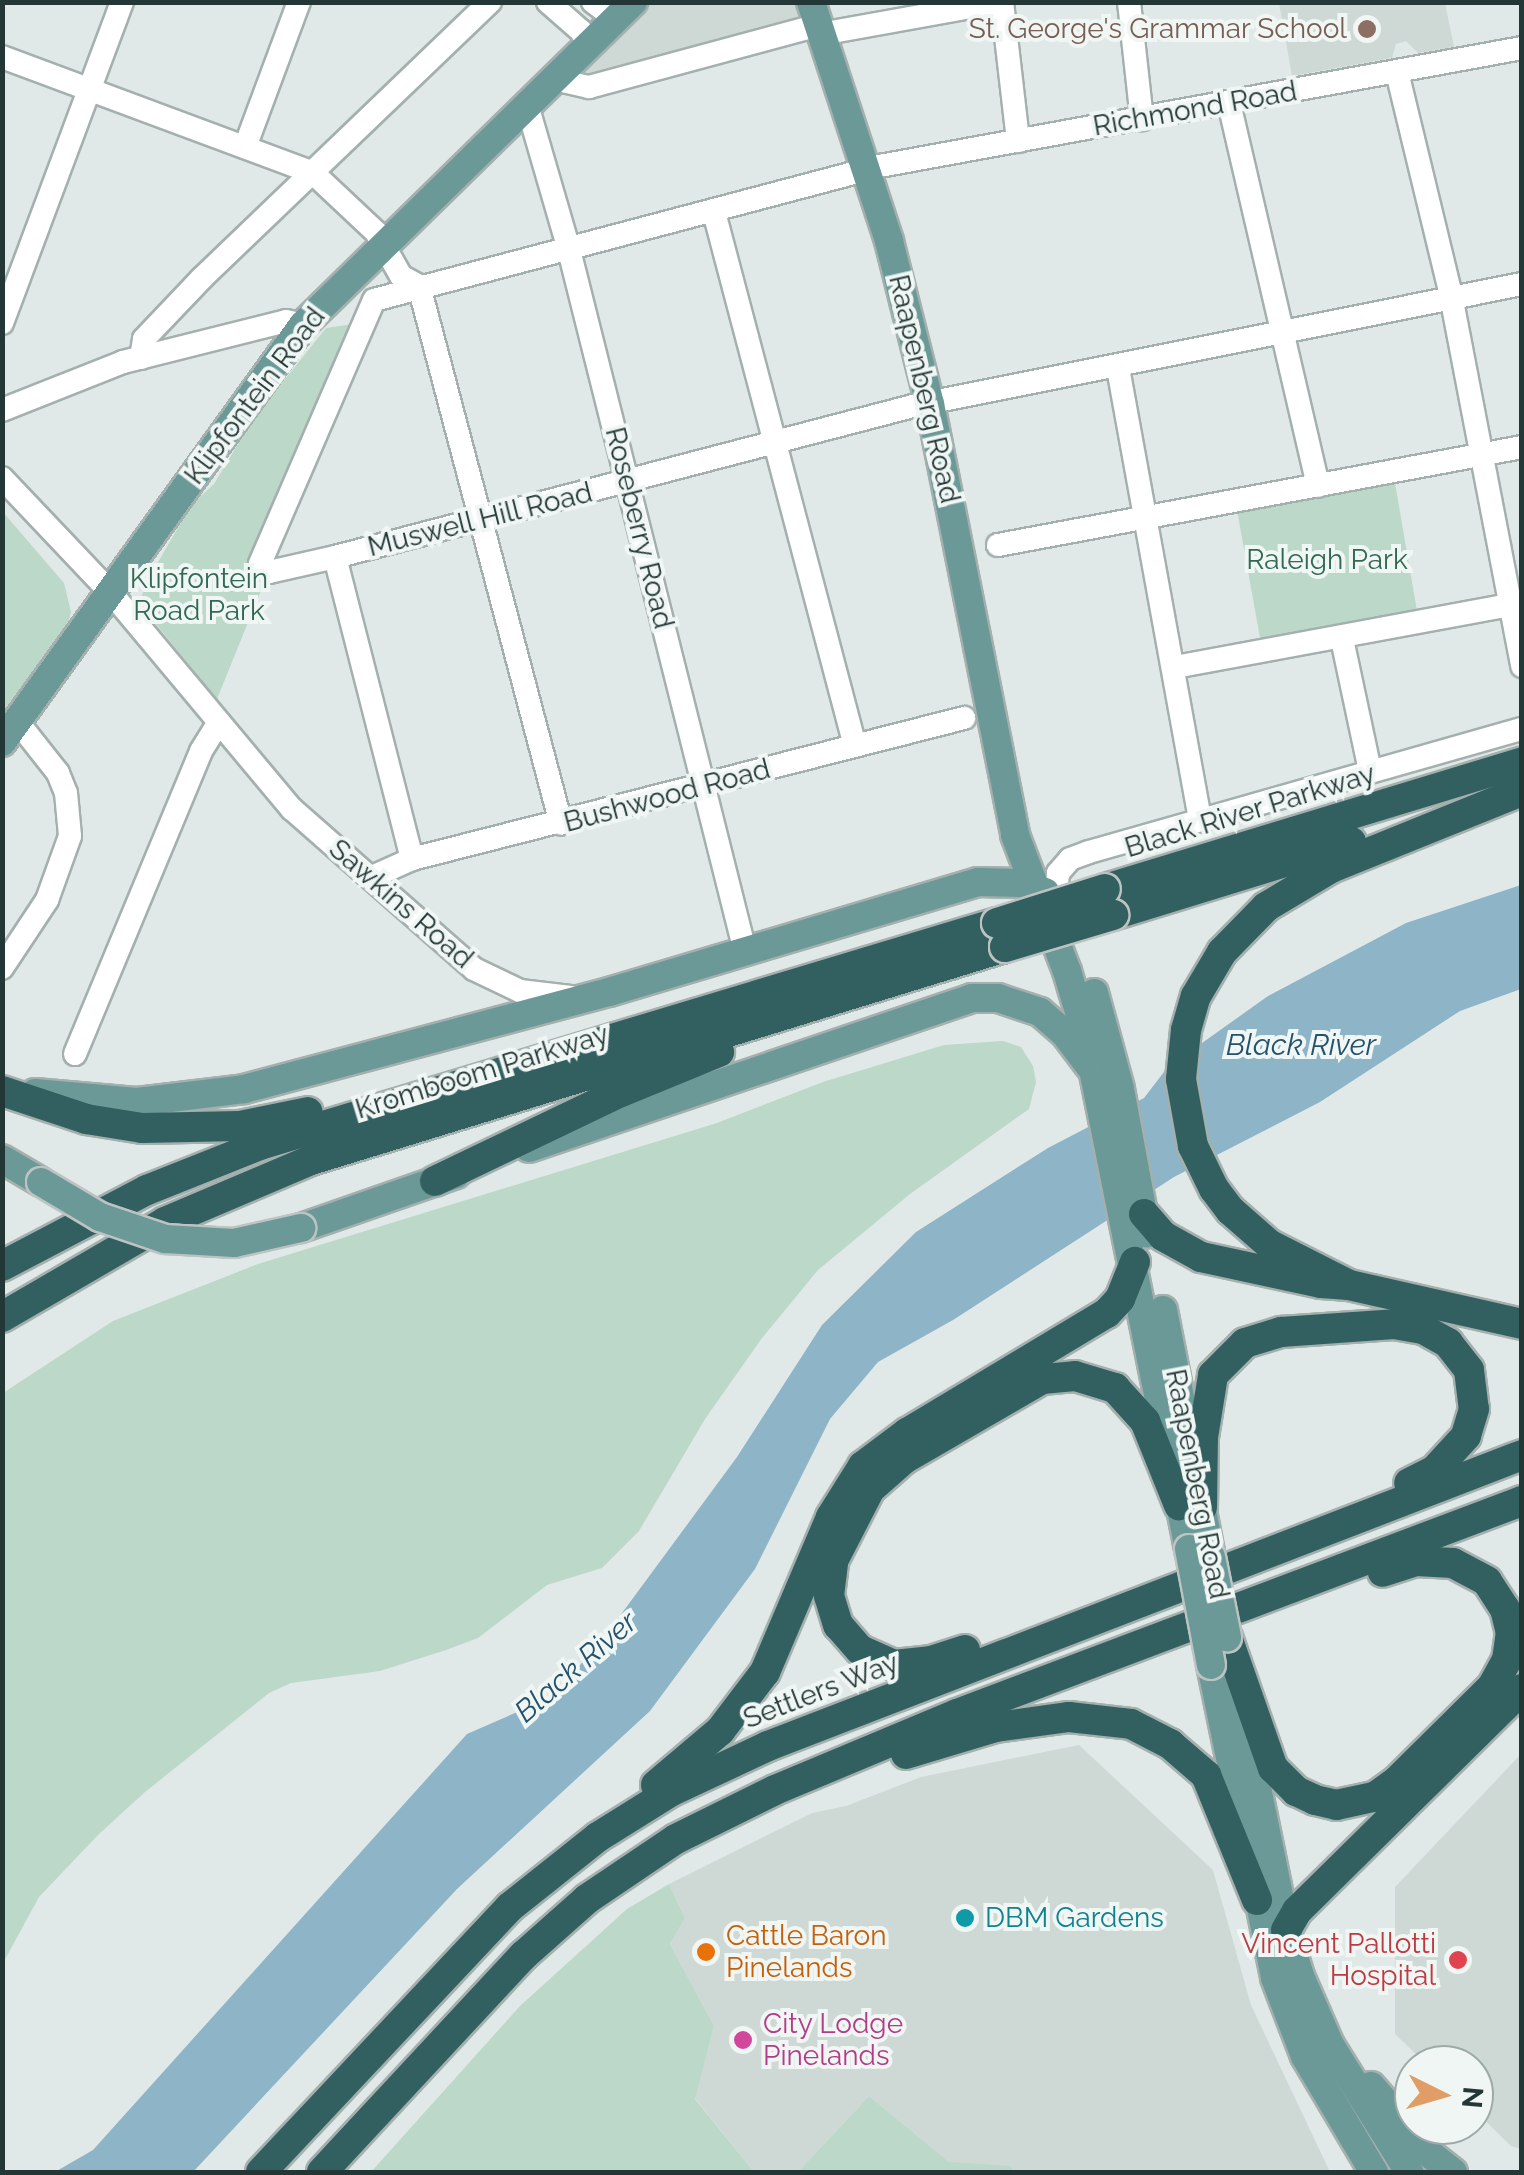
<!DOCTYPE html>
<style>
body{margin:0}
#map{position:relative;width:1524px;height:2175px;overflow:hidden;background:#e0e9e7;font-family:Raleway,sans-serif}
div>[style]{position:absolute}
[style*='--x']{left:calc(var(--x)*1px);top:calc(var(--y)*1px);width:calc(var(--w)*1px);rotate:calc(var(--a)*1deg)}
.built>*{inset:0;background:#ced9d6}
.green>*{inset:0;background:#bbd8c9}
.water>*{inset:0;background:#8eb4c8}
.roads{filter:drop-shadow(2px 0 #a4b0ae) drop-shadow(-2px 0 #a4b0ae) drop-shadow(0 2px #a4b0ae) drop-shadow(0 -2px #a4b0ae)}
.minor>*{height:22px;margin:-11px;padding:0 11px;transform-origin:11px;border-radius:11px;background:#fff}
.major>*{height:28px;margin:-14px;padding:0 14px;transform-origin:14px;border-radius:14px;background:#6a9997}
.highway>*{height:30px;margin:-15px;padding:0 15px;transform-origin:15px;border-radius:15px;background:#326060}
.bridges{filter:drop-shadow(2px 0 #bdc3c3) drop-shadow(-2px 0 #bdc3c3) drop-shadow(0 2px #bdc3c3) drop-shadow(0 -2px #bdc3c3)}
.major-bridge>*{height:28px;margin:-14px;padding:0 14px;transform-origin:14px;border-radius:14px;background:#6a9997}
.highway-bridge>*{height:30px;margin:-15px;padding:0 15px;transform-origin:15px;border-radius:15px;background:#326060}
.dots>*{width:28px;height:28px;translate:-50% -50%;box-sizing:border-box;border:5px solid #f0f6f4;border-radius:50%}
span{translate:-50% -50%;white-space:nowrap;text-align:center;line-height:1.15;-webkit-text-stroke:8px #f0f6f4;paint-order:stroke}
.education-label{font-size:28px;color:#785e54}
.right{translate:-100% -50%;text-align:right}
.street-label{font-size:28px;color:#233736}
.park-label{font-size:28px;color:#326952}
.culture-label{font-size:28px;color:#0d838f}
.left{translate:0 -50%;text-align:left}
.food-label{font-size:28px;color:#c56008}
.health-label{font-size:28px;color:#be3a42}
.hotel-label{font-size:28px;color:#b23c85}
.water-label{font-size:30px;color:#24526c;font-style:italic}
.frame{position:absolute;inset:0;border:5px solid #233736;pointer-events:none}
.north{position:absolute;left:1394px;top:2045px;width:100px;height:100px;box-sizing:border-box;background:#f0f6f4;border:2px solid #9eaaa8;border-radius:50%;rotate:95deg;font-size:28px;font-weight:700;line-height:40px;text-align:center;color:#233736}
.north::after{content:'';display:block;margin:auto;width:35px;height:45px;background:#e19d66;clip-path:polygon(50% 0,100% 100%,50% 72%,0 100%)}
</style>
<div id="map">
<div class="built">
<i style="clip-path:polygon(633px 3px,811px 3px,818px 25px,571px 86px,590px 46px)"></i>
<i style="clip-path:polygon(1279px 3px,1445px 3px,1454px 47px,1418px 53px,1406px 41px,1396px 44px,1392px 58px,1292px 76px)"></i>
<i style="clip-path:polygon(1079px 1745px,1213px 1870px,1251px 2005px,1330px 2172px,1013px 2172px,1010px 2166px,960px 2165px,949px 2162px,869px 2096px,798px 2172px,754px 2172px,695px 2098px,714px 2026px,670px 1944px,685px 1918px,669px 1884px,812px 1813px,846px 1806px,921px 1777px)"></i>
<i style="clip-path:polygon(1521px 1754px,1521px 2149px,1511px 2146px,1474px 2110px,1474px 2065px,1427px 2065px,1395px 2034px,1395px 1887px)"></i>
</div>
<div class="green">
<i style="clip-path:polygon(360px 323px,248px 575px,251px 587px,264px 583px,217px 699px,147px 613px,142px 595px,145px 585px,191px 505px,214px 484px,253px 419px,326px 328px)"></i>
<i style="clip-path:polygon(1395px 483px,1417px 611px,1260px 638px,1237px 510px)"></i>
<i style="clip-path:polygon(2px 511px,64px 583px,71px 612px,67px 628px,3px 712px)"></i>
<i style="clip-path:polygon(1003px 1041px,1021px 1047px,1033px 1066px,1036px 1082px,1029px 1109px,910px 1194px,818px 1270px,762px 1338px,705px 1419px,639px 1531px,602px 1568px,547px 1585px,478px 1638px,446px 1650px,380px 1671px,291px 1683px,269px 1693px,145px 1792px,98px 1835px,39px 1897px,3px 1963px,3px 1393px,113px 1321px,258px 1264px,717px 1123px,823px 1082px,944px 1045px)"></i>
<i style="clip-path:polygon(669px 1884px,685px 1918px,670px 1944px,714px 2026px,695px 2099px,754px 2172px,371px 2172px,520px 2006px,627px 1909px)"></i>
<i style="clip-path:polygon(869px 2096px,949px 2162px,1011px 2166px,1013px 2172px,798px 2172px)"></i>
</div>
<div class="water">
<i style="clip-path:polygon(1521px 885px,1521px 989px,1460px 1011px,1320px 1102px,1174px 1177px,953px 1320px,878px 1362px,830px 1419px,755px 1569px,650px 1711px,457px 1889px,193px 2172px,55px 2172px,93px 2150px,467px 1734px,554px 1696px,611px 1628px,737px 1457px,822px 1325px,916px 1232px,1048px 1148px,1144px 1098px,1167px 1068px,1268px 996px,1406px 923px)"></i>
</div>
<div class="roads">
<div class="minor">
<i style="--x:548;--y:2;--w:44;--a:41.3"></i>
<i style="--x:581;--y:31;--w:17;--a:59"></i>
<i style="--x:593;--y:2;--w:30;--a:37"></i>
<i style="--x:1002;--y:2;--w:140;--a:83.4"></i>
<i style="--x:1129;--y:2;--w:118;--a:83.7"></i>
<i style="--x:821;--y:34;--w:181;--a:-10.2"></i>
<i style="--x:1522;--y:48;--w:653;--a:169.59"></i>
<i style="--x:880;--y:166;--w:523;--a:165.17"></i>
<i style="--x:374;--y:300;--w:288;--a:113.4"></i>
<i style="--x:260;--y:564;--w:12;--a:42"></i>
<i style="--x:269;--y:572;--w:68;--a:-12.8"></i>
<i style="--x:335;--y:557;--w:597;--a:-14.64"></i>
<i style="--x:913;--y:406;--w:621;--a:-11.33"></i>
<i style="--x:2;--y:57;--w:331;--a:20.4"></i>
<i style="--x:312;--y:172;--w:88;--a:43.2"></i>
<i style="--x:376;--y:232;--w:51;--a:60.4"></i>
<i style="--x:401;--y:276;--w:21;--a:29"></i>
<i style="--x:419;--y:286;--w:556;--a:75.21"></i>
<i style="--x:1397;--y:72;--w:230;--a:76.4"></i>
<i style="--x:1451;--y:296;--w:377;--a:79.1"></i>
<i style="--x:554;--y:79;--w:36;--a:13"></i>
<i style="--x:589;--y:87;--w:237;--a:-15.1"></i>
<i style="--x:1229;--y:103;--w:393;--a:76.9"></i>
<i style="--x:527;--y:105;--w:151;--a:73.8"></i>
<i style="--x:569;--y:250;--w:723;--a:75.91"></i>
<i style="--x:245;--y:147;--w:155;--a:-69.6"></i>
<i style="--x:714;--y:212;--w:552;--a:75.21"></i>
<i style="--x:2;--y:323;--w:343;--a:-69.5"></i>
<i style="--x:141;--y:358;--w:19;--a:-81"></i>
<i style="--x:144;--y:339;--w:84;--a:-46.4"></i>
<i style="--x:202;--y:278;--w:399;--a:-43.8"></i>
<i style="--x:1118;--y:368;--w:457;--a:79.7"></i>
<i style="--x:2;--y:410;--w:130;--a:-21.6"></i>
<i style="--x:123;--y:362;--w:168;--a:-14.1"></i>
<i style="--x:286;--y:321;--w:17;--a:13"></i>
<i style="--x:2;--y:478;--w:160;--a:46.5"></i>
<i style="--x:112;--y:594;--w:280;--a:50.1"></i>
<i style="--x:292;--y:809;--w:242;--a:41.3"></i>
<i style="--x:474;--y:969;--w:51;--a:25.6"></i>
<i style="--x:520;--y:991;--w:51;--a:6.7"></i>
<i style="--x:998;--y:545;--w:533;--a:-10.59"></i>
<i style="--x:335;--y:557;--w:312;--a:75.7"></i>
<i style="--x:1342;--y:639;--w:135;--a:78"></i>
<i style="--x:1175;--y:667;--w:353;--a:-10.5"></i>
<i style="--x:372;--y:877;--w:44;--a:-24.2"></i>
<i style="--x:412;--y:859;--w:570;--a:-14.33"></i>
<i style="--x:1056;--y:896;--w:23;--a:-85"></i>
<i style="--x:1058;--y:873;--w:18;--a:-49"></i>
<i style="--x:1070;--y:859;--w:20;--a:-20"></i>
<i style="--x:1089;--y:852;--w:450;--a:-15.9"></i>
<i style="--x:2;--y:968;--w:82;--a:-56.5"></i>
<i style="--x:47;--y:900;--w:68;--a:-70.2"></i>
<i style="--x:70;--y:836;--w:43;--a:-95.3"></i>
<i style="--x:66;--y:793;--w:22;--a:-112"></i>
<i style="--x:58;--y:773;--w:66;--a:-128.3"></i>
<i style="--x:75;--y:1054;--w:328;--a:-67.4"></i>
<i style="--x:201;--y:751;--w:32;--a:-58"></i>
</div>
<div class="major">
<i style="--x:811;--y:2;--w:251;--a:71.9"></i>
<i style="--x:889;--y:241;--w:168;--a:75.9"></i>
<i style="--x:930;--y:404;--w:439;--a:78.8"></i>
<i style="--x:1015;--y:835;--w:146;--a:69.1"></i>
<i style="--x:1067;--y:971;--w:71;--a:73.6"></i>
<i style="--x:1087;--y:1039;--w:520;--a:78.69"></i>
<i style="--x:2;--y:742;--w:514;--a:-54.18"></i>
<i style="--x:303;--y:325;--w:462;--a:-44.4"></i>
<i style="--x:1094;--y:993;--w:99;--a:74.8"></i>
<i style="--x:1120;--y:1089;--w:147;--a:79.5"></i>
<i style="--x:35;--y:1093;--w:102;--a:5"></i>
<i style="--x:137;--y:1102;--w:108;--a:-6.9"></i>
<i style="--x:244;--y:1089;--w:378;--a:-14.9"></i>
<i style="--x:609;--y:992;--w:385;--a:-16.6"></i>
<i style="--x:978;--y:882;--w:42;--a:1.4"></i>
<i style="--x:1020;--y:883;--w:27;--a:20"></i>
<i style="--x:529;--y:1148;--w:468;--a:-18.7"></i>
<i style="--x:972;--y:998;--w:26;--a:0"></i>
<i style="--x:998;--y:998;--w:44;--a:18.4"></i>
<i style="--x:1040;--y:1012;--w:35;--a:41"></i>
<i style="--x:1066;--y:1035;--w:39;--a:53"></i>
<i style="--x:2;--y:1159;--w:45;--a:30.5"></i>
<i style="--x:301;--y:1228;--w:164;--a:-19.2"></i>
<i style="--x:1163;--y:1310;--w:252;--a:79"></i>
<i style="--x:1211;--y:1665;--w:319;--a:78.4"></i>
<i style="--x:1275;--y:1978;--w:84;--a:69"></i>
<i style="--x:1305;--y:2056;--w:135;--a:59.3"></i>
<i style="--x:1240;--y:1704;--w:231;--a:78.5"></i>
<i style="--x:1286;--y:1930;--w:48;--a:73.1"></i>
<i style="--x:1300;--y:1976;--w:75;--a:66.5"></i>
<i style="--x:1330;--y:2045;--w:150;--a:58.1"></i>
<i style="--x:1371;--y:2086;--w:91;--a:49"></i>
<i style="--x:1431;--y:2155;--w:28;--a:38"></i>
</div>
<div class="highway">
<i style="--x:1105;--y:889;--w:436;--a:-16.9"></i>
<i style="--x:1113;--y:915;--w:249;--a:-17.1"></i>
<i style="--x:2;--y:1091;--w:89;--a:18.4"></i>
<i style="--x:86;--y:1119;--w:57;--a:9.1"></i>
<i style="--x:142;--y:1128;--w:98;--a:-1.2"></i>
<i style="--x:240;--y:1126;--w:69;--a:-11.6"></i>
<i style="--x:435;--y:1181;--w:206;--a:-25.6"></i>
<i style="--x:621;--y:1092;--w:106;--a:-22.2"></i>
<i style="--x:1144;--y:1214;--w:29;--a:49"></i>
<i style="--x:1163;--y:1236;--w:43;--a:28.9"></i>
<i style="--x:1201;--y:1257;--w:123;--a:12.2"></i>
<i style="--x:1321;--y:1283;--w:28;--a:4"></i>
<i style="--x:1349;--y:1285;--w:177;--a:12.7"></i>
<i style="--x:2;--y:1266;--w:164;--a:-27.7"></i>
<i style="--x:147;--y:1190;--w:122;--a:-21.7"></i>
<i style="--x:260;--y:1145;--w:770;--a:-16.76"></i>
<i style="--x:1349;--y:1285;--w:89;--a:-153.1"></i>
<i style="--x:1270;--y:1245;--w:53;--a:-138.8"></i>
<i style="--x:1230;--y:1210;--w:26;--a:-127"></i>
<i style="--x:1214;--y:1189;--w:48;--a:-116"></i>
<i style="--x:1193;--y:1146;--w:68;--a:-100.2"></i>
<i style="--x:1181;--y:1079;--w:49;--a:-84.2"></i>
<i style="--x:1186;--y:1030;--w:35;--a:-74"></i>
<i style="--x:1196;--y:996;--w:51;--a:-59.4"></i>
<i style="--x:1222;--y:952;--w:63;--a:-45.6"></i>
<i style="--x:1266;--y:907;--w:76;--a:-31"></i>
<i style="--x:1331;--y:868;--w:206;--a:-22"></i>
<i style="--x:2;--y:1317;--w:189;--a:-30.2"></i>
<i style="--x:165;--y:1222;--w:159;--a:-23"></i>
<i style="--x:311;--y:1160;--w:726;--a:-17.06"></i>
<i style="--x:1202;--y:1507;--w:70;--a:-89.2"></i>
<i style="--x:1203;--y:1437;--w:63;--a:-80.8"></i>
<i style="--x:1213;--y:1375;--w:45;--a:-45"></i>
<i style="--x:1245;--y:1343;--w:38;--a:-17"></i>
<i style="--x:1281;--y:1332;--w:113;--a:-4"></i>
<i style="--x:1394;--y:1324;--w:29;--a:10"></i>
<i style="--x:1423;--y:1329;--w:29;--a:29"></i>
<i style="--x:1448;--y:1343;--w:34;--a:52"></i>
<i style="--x:1469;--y:1370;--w:39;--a:83"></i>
<i style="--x:1474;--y:1409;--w:28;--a:107"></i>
<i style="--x:1466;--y:1436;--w:46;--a:132.4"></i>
<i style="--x:1435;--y:1470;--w:29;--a:153"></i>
<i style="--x:1227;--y:1637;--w:139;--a:70.7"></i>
<i style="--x:1273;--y:1768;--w:33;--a:45"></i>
<i style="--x:1296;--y:1791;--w:21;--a:25"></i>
<i style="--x:1315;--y:1800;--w:22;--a:13"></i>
<i style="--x:1336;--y:1805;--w:40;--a:-12"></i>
<i style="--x:1375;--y:1797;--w:27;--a:-36"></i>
<i style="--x:1397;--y:1781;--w:134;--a:-44.7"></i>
<i style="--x:1492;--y:1687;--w:31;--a:-61"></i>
<i style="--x:1507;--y:1660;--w:27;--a:-82"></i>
<i style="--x:1511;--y:1633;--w:25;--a:-104"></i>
<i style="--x:1505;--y:1609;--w:33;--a:-123"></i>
<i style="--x:1487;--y:1581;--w:38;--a:-152"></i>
<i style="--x:1453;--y:1563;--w:37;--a:-177"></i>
<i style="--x:1416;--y:1561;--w:35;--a:162"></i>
<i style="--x:965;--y:1650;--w:35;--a:162"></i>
<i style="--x:932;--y:1661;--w:38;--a:174"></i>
<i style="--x:894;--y:1665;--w:37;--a:-156"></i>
<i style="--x:860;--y:1650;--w:33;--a:-131"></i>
<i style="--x:838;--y:1625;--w:30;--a:-107"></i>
<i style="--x:829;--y:1596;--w:35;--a:-83"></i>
<i style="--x:833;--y:1561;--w:81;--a:-62.8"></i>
<i style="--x:870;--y:1489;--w:45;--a:-41.4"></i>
<i style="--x:904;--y:1459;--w:160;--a:-30.1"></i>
<i style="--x:1042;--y:1379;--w:33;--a:-5"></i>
<i style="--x:1075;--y:1376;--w:42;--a:16.7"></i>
<i style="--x:1115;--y:1388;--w:45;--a:47.7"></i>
<i style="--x:1145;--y:1421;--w:91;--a:68"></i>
<i style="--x:906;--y:1754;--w:94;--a:-16.7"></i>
<i style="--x:996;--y:1727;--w:74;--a:-7.8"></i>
<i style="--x:1069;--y:1717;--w:62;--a:6.4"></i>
<i style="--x:1131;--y:1724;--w:44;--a:27.1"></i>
<i style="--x:1170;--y:1744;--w:48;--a:40.7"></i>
<i style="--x:1206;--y:1775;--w:135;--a:67.8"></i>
<i style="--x:656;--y:1785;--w:84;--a:-40.2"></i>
<i style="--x:720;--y:1731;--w:74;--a:-52.7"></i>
<i style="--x:765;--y:1672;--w:168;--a:-66.9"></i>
<i style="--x:831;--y:1517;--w:60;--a:-57.9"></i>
<i style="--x:863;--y:1466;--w:55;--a:-36.9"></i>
<i style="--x:907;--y:1433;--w:233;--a:-31"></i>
<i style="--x:1107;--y:1313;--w:19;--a:-47"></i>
<i style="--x:1120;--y:1299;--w:40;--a:-68"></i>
<i style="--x:1286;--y:1930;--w:22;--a:-60"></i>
<i style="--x:1297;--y:1911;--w:316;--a:-44.6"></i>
<i style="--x:261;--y:2172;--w:364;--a:-46.8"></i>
<i style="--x:510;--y:1907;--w:112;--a:-38.5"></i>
<i style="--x:598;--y:1837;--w:85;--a:-32"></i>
<i style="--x:670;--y:1792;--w:108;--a:-25.1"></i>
<i style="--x:768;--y:1746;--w:808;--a:-21.1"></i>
<i style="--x:322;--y:2172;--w:296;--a:-47.1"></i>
<i style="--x:524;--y:1955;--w:84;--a:-41.6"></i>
<i style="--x:587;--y:1899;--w:107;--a:-34"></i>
<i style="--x:676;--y:1839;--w:110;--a:-26.3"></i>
<i style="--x:775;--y:1790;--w:197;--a:-22.7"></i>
<i style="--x:957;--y:1714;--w:604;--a:-20.66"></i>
</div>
</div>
<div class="bridges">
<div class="major-bridge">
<i style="--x:41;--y:1182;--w:69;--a:30.7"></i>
<i style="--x:100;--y:1217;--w:69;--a:18.7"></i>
<i style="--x:165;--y:1239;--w:69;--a:3.3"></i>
<i style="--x:234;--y:1243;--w:69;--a:-12.6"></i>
<i style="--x:1189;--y:1549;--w:118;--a:79.3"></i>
<i style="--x:1211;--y:1557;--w:82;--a:78.7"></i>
</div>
<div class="highway-bridge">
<i style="--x:997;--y:923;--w:113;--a:-17.5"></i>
<i style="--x:1005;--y:947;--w:113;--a:-16.5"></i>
</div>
</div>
<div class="dots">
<i style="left:1367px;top:29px;background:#8d6e63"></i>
<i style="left:965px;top:1918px;background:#0f9aa8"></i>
<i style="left:706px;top:1952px;background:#e8710a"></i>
<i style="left:1458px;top:1960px;background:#e0444e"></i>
<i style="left:743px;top:2040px;background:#d1479c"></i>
</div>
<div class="education-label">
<span class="right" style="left:1347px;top:29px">St. George's Grammar School</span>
</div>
<div class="street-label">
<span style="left:1195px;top:109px;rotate:-10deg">Richmond Road</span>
<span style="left:924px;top:389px;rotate:77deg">Raapenberg Road</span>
<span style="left:255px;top:396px;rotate:-53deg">Klipfontein Road</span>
<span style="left:480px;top:520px;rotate:-14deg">Muswell Hill Road</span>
<span style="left:639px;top:528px;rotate:76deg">Roseberry Road</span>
<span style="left:667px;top:796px;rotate:-15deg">Bushwood Road</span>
<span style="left:1250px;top:811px;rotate:-17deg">Black River Parkway</span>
<span style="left:401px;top:904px;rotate:41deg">Sawkins Road</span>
<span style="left:482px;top:1072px;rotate:-17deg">Kromboom Parkway</span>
<span style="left:1197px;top:1484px;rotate:79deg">Raapenberg Road</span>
<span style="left:821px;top:1691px;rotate:-21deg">Settlers Way</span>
</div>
<div class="park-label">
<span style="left:1327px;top:560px">Raleigh Park</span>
<span style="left:199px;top:595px">Klipfontein<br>Road Park</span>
</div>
<div class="culture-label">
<span class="left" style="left:985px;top:1918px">DBM Gardens</span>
</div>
<div class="food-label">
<span class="left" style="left:726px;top:1952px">Cattle Baron<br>Pinelands</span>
</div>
<div class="health-label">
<span class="right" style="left:1436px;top:1960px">Vincent Pallotti<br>Hospital</span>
</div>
<div class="hotel-label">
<span class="left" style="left:763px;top:2040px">City Lodge<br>Pinelands</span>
</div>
<div class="water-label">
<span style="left:1301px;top:1045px">Black River</span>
<span style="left:576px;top:1667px;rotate:-41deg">Black River</span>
</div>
<div class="frame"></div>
<div class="north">N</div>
</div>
